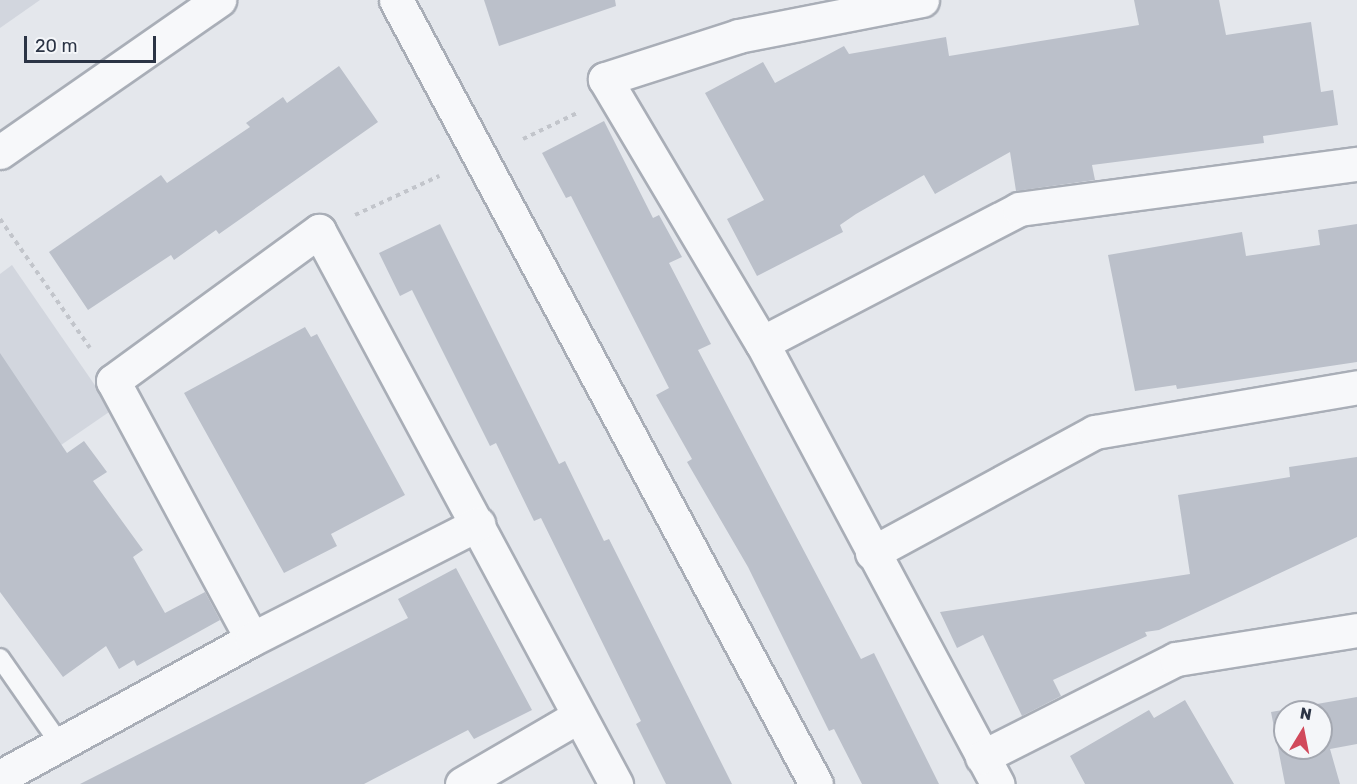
<!DOCTYPE html>
<style>
body{margin:0}
#map{position:relative;width:1357px;height:784px;overflow:hidden;background:#e4e7ec;font-family:Rubik,sans-serif}
div>[style]{position:absolute}
[style*='--x']{left:calc(var(--x)*1px);top:calc(var(--y)*1px);width:calc(var(--w)*1px);rotate:calc(var(--a)*1deg)}
.built>*{inset:0;background:#d2d6de}
.building>*{inset:0;background:#bbc0ca}
.path>*{height:4px;margin-top:-2px;transform-origin:0;background:repeating-linear-gradient(90deg,#c2c5cb 0 4.5px,transparent 0 9px)}
.roads{filter:drop-shadow(2px 0 #a9aeb7) drop-shadow(-2px 0 #a9aeb7) drop-shadow(0 2px #a9aeb7) drop-shadow(0 -2px #a9aeb7)}
.service>*{height:18px;margin:-9px;padding:0 9px;transform-origin:9px;border-radius:9px;background:#f7f8fa}
.minor>*{height:33px;margin:-16.5px;padding:0 16.5px;transform-origin:16.5px;border-radius:16.5px;background:#f7f8fa}
.tertiary>*{height:33px;margin:-16.5px;padding:0 16.5px;transform-origin:16.5px;border-radius:16.5px;background:#f7f8fa}
span{translate:-50% -50%;white-space:nowrap;text-align:center;line-height:1.15;-webkit-text-stroke:4.5px #f4f6f9;paint-order:stroke}
.north{position:absolute;left:1273px;top:700px;width:60px;height:60px;box-sizing:border-box;background:#f4f6f9;border:2px solid #a4a8b1;border-radius:50%;rotate:10deg;font-size:16px;font-weight:700;line-height:24px;text-align:center;color:#2b3445}
.north::after{content:'';display:block;margin:auto;width:21px;height:27px;background:#d1495b;clip-path:polygon(50% 0,100% 100%,50% 72%,0 100%)}
.scale{position:absolute;left:24px;top:36px;width:132px;height:27px;box-sizing:border-box;border:3px solid #2b3445;border-top:0;padding-left:8px;font-size:18px;line-height:21px;white-space:nowrap;color:#2b3445;-webkit-text-stroke:4px #f4f6f9;paint-order:stroke}
</style>
<div id="map">
<div class="built">
<i style="clip-path:polygon(0 0,40px 0,0 28px)"></i>
<i style="clip-path:polygon(12px 265px,112px 410px,0 487px,0 274px)"></i>
</div>
<div class="building">
<i style="clip-path:polygon(484px 0,615px 0,616px 6px,499px 46px)"></i>
<i style="clip-path:polygon(1134px 0,1219px 0,1226px 35px,1311px 22px,1321px 92px,1333px 90px,1338px 125px,1263px 136px,1264px 143px,1092px 165px,1095px 180px,1016px 191px,1010px 152px,935px 194px,924px 175px,856px 214px,840px 225px,843px 232px,757px 276px,727px 219px,764px 200px,705px 93px,763px 62px,775px 83px,844px 46px,849px 54px,946px 37px,949px 56px,1139px 25px)"></i>
<i style="clip-path:polygon(339px 66px,378px 122px,219px 234px,216px 230px,174px 260px,171px 255px,88px 310px,49px 252px,161px 175px,167px 183px,250px 127px,246px 123px,283px 97px,287px 103px)"></i>
<i style="clip-path:polygon(604px 121px,653px 218px,659px 215px,682px 257px,669px 263px,711px 344px,698px 350px,861px 659px,874px 653px,939px 784px,862px 784px,834px 729px,829px 731px,748px 567px,687px 462px,692px 459px,656px 395px,669px 388px,571px 196px,566px 198px,542px 153px)"></i>
<i style="clip-path:polygon(440px 224px,559px 464px,565px 461px,604px 541px,609px 539px,732px 784px,666px 784px,636px 724px,641px 721px,541px 518px,534px 521px,496px 443px,490px 446px,412px 290px,400px 296px,379px 253px)"></i>
<i style="clip-path:polygon(1357px 224px,1357px 362px,1177px 389px,1176px 385px,1135px 391px,1108px 255px,1242px 232px,1246px 256px,1320px 245px,1318px 230px)"></i>
<i style="clip-path:polygon(305px 327px,311px 337px,317px 334px,405px 495px,331px 534px,337px 546px,284px 573px,184px 393px)"></i>
<i style="clip-path:polygon(0 353px,67px 453px,84px 441px,107px 472px,93px 481px,143px 550px,133px 557px,165px 613px,205px 592px,220px 620px,137px 666px,134px 660px,119px 669px,106px 646px,63px 677px,0 592px)"></i>
<i style="clip-path:polygon(1357px 457px,1357px 537px,1159px 630px,1145px 632px,1147px 636px,1053px 680px,1061px 696px,1022px 716px,983px 635px,957px 648px,940px 612px,1190px 574px,1178px 495px,1290px 477px,1289px 467px)"></i>
<i style="clip-path:polygon(456px 568px,532px 710px,474px 739px,468px 730px,364px 784px,80px 784px,408px 618px,398px 599px)"></i>
<i style="clip-path:polygon(evenodd,1357px 697px,1357px 744px,1330px 749px,1340px 784px,1285px 784px,1271px 712px,1357px 697px,1285px 712px,1321px 712px,1321px 748px,1285px 748px,1285px 712px)"></i>
<i style="clip-path:polygon(1185px 700px,1234px 784px,1085px 784px,1070px 756px,1149px 710px,1154px 718px)"></i>
</div>
<div class="path">
<i style="--x:523;--y:139;--w:62;--a:-25.7"></i>
<i style="--x:355;--y:215;--w:93;--a:-24.9"></i>
<i style="--x:0;--y:219;--w:157;--a:55.1"></i>
</div>
<div class="roads">
<div class="service">
<i style="--x:0;--y:658;--w:105;--a:55.1"></i>
</div>
<div class="minor">
<i style="--x:922;--y:0;--w:187;--a:168.9"></i>
<i style="--x:739;--y:36;--w:141;--a:162.2"></i>
<i style="--x:605;--y:79;--w:307;--a:59.3"></i>
<i style="--x:762;--y:343;--w:500;--a:61.9"></i>
<i style="--x:762;--y:343;--w:290;--a:-27.5"></i>
<i style="--x:1019;--y:209;--w:341;--a:-7.6"></i>
<i style="--x:872;--y:553;--w:254;--a:-28.5"></i>
<i style="--x:1095;--y:432;--w:266;--a:-9.7"></i>
<i style="--x:252;--y:639;--w:293;--a:-118.3"></i>
<i style="--x:113;--y:381;--w:255;--a:-36.1"></i>
<i style="--x:319;--y:231;--w:628;--a:61.76"></i>
<i style="--x:982;--y:757;--w:217;--a:-26.8"></i>
<i style="--x:1176;--y:659;--w:183;--a:-9.1"></i>
<i style="--x:0;--y:777;--w:287;--a:-28.7"></i>
<i style="--x:252;--y:639;--w:254;--a:-27"></i>
<i style="--x:462;--y:784;--w:135;--a:-30.2"></i>
</div>
<div class="tertiary">
<i style="--x:396;--y:0;--w:889;--a:61.82"></i>
<i style="--x:0;--y:152;--w:267;--a:-34.8"></i>
</div>
</div>
<div class="north">N</div>
<div class="scale">20 m</div>
</div>
